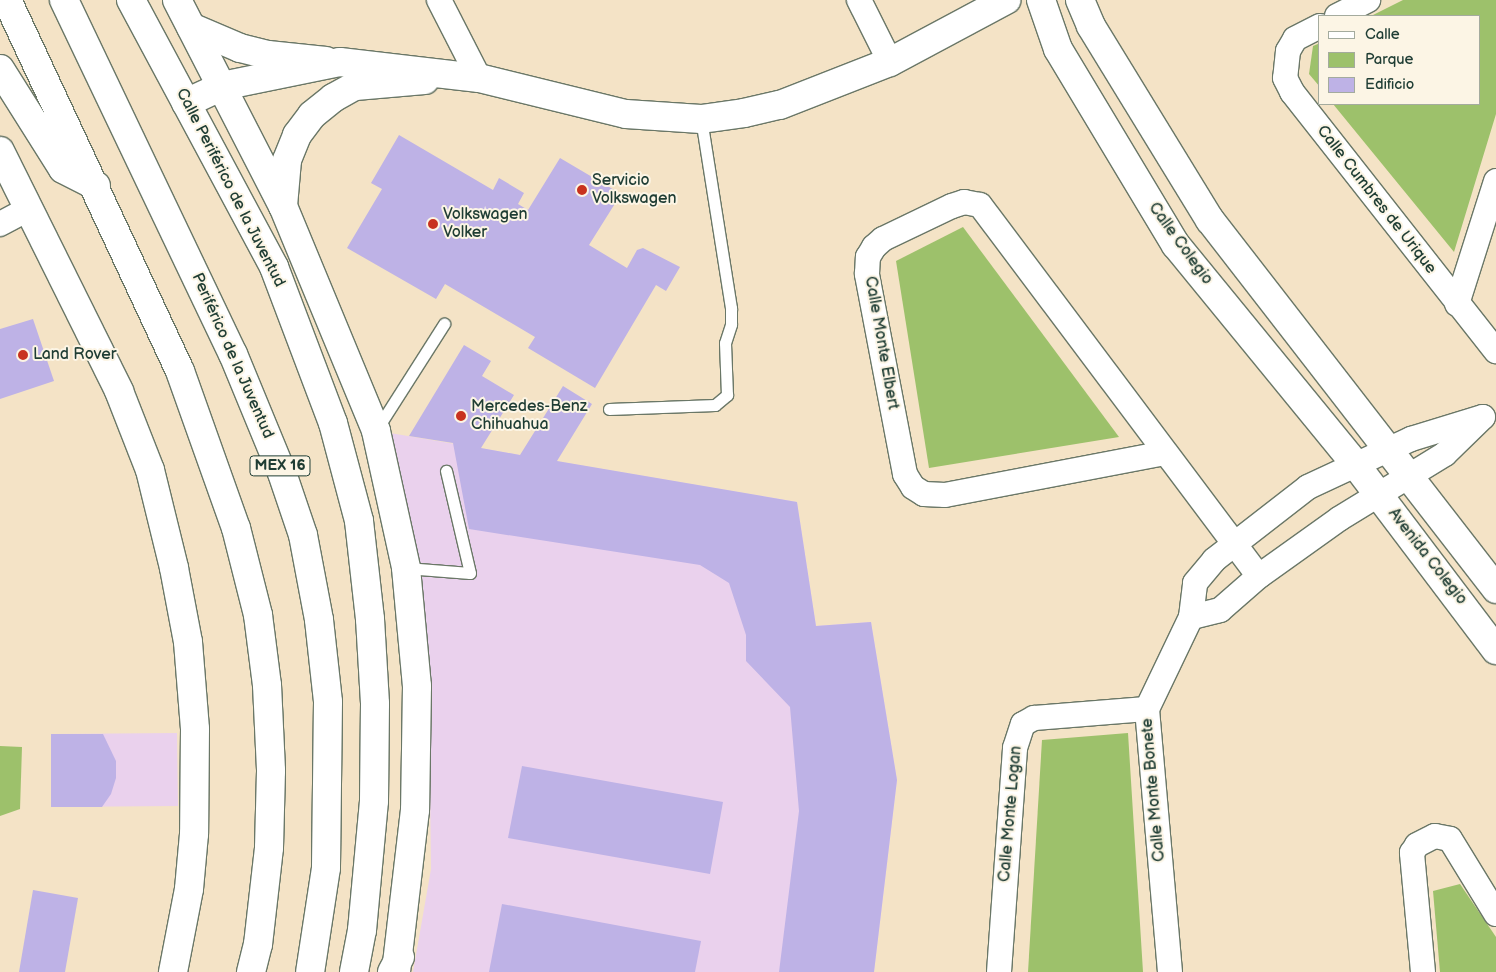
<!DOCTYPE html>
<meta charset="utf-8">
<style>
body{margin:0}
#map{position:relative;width:1496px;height:972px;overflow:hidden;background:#f4e3c6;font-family:"Balsamiq Sans",sans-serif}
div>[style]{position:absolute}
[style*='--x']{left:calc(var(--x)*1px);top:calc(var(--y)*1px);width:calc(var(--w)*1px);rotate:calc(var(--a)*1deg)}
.built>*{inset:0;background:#ead1ed}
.green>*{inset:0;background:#9dc16b}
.building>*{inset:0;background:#beb2e6}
.roads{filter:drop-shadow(1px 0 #6a7767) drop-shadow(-1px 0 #6a7767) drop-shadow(0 1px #6a7767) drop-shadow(0 -1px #6a7767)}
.service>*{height:11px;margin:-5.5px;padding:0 5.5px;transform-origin:5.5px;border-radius:5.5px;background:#fff}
.minor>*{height:24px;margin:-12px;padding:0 12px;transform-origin:12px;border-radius:12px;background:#fff}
.tertiary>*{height:28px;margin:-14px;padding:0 14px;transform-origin:14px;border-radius:14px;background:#fff}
.secondary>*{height:28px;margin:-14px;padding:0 14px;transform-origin:14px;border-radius:14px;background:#fff}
.trunk>*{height:28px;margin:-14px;padding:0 14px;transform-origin:14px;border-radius:14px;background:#fff}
.dots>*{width:14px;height:14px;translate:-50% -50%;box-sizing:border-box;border:2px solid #fcf5e5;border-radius:50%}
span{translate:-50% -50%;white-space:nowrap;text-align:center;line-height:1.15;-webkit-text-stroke:4px #fcf5e5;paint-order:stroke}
.shield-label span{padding:1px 4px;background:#fcf5e5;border:1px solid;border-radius:4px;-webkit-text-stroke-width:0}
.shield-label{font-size:15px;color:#1f3d34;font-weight:700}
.poi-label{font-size:16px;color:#1f3d34}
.left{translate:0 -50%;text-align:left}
.street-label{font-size:16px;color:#1f3d34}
.legend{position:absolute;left:1318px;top:15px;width:162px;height:90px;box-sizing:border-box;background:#fcf5e5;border:1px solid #a4ab9e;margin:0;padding:6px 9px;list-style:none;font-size:15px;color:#1f3d34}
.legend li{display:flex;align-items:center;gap:10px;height:25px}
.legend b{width:25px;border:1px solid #a4ab9e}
</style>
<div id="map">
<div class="built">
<i style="clip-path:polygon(390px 433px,797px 502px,816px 626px,871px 622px,897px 780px,874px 972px,413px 972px,431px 869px,429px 710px,414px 537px)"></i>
<i style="clip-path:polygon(177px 733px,178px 806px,51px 807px,51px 734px)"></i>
</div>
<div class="green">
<i style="clip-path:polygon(1403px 0,1496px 0,1496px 114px,1454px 252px,1333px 104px,1480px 104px,1480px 16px,1371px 16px)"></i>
<i style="clip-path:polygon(1320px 43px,1320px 87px,1309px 74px,1313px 46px)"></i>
<i style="clip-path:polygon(963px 227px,1119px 437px,929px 468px,896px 261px)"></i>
<i style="clip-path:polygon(1128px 733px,1143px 972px,1028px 972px,1042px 740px)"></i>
<i style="clip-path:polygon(0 746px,22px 747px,20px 809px,0 816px)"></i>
<i style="clip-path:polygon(1460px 884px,1496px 937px,1496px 972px,1440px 972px,1433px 891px)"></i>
</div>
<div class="building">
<i style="clip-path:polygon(399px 135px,493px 190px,499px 178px,524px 193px,518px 204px,528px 210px,560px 158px,621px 194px,589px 245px,627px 268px,637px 250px,643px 248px,680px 267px,666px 291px,656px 285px,595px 388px,528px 348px,535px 337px,445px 284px,436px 299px,347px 248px,382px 189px,371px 183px)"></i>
<i style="clip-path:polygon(33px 319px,54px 381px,0 399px,0 329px)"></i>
<i style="clip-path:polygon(464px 345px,491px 361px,482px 376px,514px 395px,481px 448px,520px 455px,563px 386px,592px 404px,557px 461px,797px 502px,816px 626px,871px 622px,897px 780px,874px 972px,779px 972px,799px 811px,790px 707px,746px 661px,746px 635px,729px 583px,700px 565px,469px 529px,453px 443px,409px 436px)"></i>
<i style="clip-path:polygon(51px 734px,103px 734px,116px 761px,116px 778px,111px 794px,102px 807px,51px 807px)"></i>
<i style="clip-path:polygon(522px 766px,723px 802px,710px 874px,508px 838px)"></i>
<i style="clip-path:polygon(33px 890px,78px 898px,65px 972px,19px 972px)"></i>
<i style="clip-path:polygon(502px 904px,701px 941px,695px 972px,489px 972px)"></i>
</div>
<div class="roads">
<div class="service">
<i style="--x:609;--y:409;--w:106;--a:-2.2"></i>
<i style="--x:715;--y:405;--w:16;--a:-40"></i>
<i style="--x:727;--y:395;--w:52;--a:-92.2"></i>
<i style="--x:725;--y:343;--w:20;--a:-72"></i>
<i style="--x:731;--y:324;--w:16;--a:-90"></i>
<i style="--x:731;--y:308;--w:191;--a:-99"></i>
<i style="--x:377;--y:429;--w:125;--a:-57.5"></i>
<i style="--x:406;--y:568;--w:64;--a:4.5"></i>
<i style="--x:470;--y:573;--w:105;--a:-103.2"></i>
</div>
<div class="minor">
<i style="--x:439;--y:0;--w:88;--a:62.9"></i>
<i style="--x:859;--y:0;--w:69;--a:63.4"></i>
<i style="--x:1337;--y:16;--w:35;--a:-27"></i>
<i style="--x:1320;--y:26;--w:28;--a:153"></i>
<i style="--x:1295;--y:39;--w:14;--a:120"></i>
<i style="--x:1288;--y:51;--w:27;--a:96"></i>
<i style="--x:1285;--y:78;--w:16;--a:63"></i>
<i style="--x:1292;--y:92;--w:330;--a:51.8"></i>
<i style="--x:0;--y:224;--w:32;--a:-28"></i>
<i style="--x:1457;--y:304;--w:129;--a:-72.4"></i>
<i style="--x:1483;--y:417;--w:53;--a:135.8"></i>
<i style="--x:1445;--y:454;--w:124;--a:148.5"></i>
<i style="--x:1339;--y:519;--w:98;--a:144.5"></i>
<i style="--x:1259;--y:576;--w:52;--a:138.9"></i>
<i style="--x:1220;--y:610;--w:30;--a:166"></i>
<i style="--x:1191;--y:617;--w:34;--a:-83"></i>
<i style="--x:1195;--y:583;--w:30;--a:-50"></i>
<i style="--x:1214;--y:560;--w:119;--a:-37.8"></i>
<i style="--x:1308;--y:487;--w:114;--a:-25"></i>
<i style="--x:1411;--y:439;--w:75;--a:-17"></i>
<i style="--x:1165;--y:453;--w:224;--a:169.2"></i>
<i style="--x:945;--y:495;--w:21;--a:-177"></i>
<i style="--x:924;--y:494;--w:13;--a:-148"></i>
<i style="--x:913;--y:487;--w:15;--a:-122"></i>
<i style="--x:905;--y:474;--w:204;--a:-100.8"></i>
<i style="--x:867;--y:274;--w:17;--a:-87"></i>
<i style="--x:868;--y:257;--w:12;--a:-59"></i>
<i style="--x:874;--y:247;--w:12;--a:-42"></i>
<i style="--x:883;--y:239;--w:76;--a:-25.6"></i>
<i style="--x:952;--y:206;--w:13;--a:-18"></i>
<i style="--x:964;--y:202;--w:16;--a:11"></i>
<i style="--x:980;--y:205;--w:464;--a:53.1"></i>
<i style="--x:999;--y:972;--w:225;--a:-85.9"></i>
<i style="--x:1015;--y:748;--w:25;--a:-72"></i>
<i style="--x:1023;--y:724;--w:13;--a:-29"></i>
<i style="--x:1034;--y:718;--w:113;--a:-4.6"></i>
<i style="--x:1170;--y:972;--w:264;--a:-95"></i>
<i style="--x:1147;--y:709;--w:102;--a:-64.4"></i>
<i style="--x:1423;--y:972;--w:120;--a:-95.3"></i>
<i style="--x:1412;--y:853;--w:9;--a:-58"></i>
<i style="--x:1417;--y:845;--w:20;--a:-27"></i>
<i style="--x:1435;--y:836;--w:15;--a:11"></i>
<i style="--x:1450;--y:839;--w:88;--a:58.5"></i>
</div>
<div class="tertiary">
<i style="--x:177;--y:0;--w:232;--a:62.8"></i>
<i style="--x:283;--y:206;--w:243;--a:67.5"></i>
<i style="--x:376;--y:431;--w:140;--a:77.6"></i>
<i style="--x:406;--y:568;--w:119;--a:84.7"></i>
<i style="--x:417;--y:686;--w:124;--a:90.9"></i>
<i style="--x:415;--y:810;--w:163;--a:96.7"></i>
<i style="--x:1041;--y:0;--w:52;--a:70.9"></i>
<i style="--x:1058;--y:49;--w:229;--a:59"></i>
<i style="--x:1176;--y:245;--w:284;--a:50.7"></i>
<i style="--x:1356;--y:465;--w:232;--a:52.9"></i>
<i style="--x:1080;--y:0;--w:28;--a:67"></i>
<i style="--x:1091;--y:26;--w:228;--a:58.5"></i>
<i style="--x:1210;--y:220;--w:467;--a:52.2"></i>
<i style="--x:191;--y:27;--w:53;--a:23.2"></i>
<i style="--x:240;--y:48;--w:29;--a:14"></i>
<i style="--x:268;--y:55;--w:58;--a:5.9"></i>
<i style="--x:283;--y:206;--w:46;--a:-85"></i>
<i style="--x:287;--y:160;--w:27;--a:-68"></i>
<i style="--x:297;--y:135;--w:25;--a:-53"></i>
<i style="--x:312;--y:115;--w:27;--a:-39"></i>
<i style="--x:333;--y:98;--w:25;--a:-29"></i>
<i style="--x:355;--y:86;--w:70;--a:-4.9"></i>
</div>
<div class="secondary">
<i style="--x:131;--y:0;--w:303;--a:61.8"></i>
<i style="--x:274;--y:267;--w:167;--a:69.3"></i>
<i style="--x:333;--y:423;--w:101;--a:75.1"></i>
<i style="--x:359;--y:521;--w:99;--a:83.6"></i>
<i style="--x:370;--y:619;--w:85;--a:86.6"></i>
<i style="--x:375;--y:704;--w:97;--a:90.6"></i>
<i style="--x:374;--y:801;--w:130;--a:95.3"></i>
<i style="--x:362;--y:930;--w:43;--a:100.8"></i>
<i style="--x:186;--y:103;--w:40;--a:-25"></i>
<i style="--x:222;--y:86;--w:120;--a:-11.5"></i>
<i style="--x:340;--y:62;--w:140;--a:6.6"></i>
<i style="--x:479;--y:78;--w:151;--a:13.8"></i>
<i style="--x:626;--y:114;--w:75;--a:3.8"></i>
<i style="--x:701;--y:119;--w:43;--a:-7.9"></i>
<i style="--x:744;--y:113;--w:37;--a:-13"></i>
<i style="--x:780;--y:105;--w:118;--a:-21.4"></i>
<i style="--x:890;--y:62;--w:132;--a:-28.1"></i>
<i style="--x:0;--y:151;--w:268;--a:63.6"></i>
<i style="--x:119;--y:391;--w:85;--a:68.6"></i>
<i style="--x:150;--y:470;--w:101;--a:76.2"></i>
<i style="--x:174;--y:568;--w:75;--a:79.3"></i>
<i style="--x:188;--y:642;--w:87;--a:85.4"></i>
<i style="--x:195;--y:729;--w:105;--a:90.5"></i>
<i style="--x:194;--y:834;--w:55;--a:95.2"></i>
<i style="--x:189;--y:889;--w:85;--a:100.9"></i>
<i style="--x:392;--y:972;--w:17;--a:-62"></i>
</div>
<div class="trunk">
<i style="--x:7;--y:0;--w:409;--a:65"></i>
<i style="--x:180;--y:371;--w:167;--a:70.4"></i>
<i style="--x:236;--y:528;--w:90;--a:75.8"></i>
<i style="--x:258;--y:615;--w:71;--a:82.7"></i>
<i style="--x:267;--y:685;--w:86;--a:87.3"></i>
<i style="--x:271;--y:771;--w:77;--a:91.5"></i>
<i style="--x:269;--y:848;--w:97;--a:96.5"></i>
<i style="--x:258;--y:944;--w:29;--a:104"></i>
<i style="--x:64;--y:0;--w:392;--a:64.5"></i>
<i style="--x:233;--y:354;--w:129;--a:67.6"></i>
<i style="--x:282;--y:473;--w:65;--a:71.3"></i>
<i style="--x:303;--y:535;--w:86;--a:79.3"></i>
<i style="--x:319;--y:620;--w:82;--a:83.7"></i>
<i style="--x:328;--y:702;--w:166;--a:90.7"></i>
<i style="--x:326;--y:868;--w:105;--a:98.7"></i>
<i style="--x:0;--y:69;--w:118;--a:57.8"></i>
<i style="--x:63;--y:169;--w:37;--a:27"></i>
</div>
</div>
<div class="dots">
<i style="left:582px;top:190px;background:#c8321e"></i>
<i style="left:433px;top:224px;background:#c8321e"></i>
<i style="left:23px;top:355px;background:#c8321e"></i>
<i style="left:461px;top:416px;background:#c8321e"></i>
</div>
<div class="shield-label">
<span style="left:280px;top:466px">MEX 16</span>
</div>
<div class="poi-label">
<span class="left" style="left:592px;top:190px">Servicio<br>Volkswagen</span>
<span class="left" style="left:443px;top:224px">Volkswagen<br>Volker</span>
<span class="left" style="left:33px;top:355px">Land Rover</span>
<span class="left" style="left:471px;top:416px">Mercedes-Benz<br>Chihuahua</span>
</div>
<div class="street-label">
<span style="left:230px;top:188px;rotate:63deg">Calle Periférico de la Juventud</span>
<span style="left:1376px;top:200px;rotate:52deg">Calle Cumbres de Urique</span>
<span style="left:1180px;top:244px;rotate:54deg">Calle Colegio</span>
<span style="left:881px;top:343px;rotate:80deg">Calle Monte Elbert</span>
<span style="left:232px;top:356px;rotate:66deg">Periférico de la Juventud</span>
<span style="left:1427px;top:557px;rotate:52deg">Avenida Colegio</span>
<span style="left:1154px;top:790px;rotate:-95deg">Calle Monte Bonete</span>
<span style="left:1011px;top:814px;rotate:-85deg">Calle Monte Logan</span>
</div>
<ul class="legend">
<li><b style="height:6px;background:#fff"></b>Calle</li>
<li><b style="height:14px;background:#9dc16b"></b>Parque</li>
<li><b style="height:14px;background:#beb2e6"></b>Edificio</li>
</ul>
</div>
